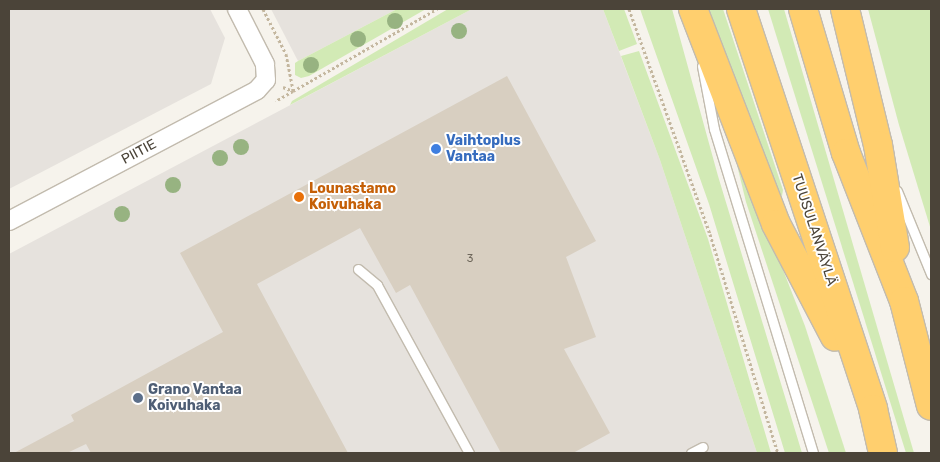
<!DOCTYPE html>
<meta charset="utf-8">
<style>
body{margin:0}
#map{position:relative;width:940px;height:462px;overflow:hidden;background:#f6f3ec;font-family:Rubik,sans-serif}
div>[style]{position:absolute}
[style*='--x']{left:calc(var(--x)*1px);top:calc(var(--y)*1px);width:calc(var(--w)*1px);rotate:calc(var(--a)*1deg)}
.industrial>*{inset:0;background:#e6e2dd}
.green>*{inset:0;background:#d2eab5}
.building>*{inset:0;background:#d8cfc1}
.path>*{height:3px;margin-top:-1.5px;transform-origin:0;background:repeating-linear-gradient(90deg,#c4b79f 0 2.5px,transparent 0 5px)}
.roads{filter:drop-shadow(1px 0 #c2bbae) drop-shadow(-1px 0 #c2bbae) drop-shadow(0 1px #c2bbae) drop-shadow(0 -1px #c2bbae)}
.service>*{height:9px;margin:-4.5px;padding:0 4.5px;transform-origin:4.5px;border-radius:4.5px;background:#fff}
.minor>*{height:18px;margin:-9px;padding:0 9px;transform-origin:9px;border-radius:9px;background:#fff}
.motorway>*{height:28px;margin:-14px;padding:0 14px;transform-origin:14px;border-radius:14px;background:#ffcf6e}
.trees>*{width:16px;height:16px;margin:-8px;border-radius:50%;background:#97b381}
.dots>*{width:14px;height:14px;translate:-50% -50%;box-sizing:border-box;border:2px solid #fff;border-radius:50%}
span{translate:-50% -50%;white-space:nowrap;text-align:center;line-height:1.15;-webkit-text-stroke:4px #fff;paint-order:stroke}
.number-label{font-size:11px;color:#6e675b}
.number-label span{-webkit-text-stroke-width:0}
.shop-label{font-size:14px;color:#366cbe;font-weight:700}
.left{translate:0 -50%;text-align:left}
.street-label{font-size:14px;color:#4b4439}
.food-label{font-size:14px;color:#c56008;font-weight:700}
.service-label{font-size:14px;color:#4e5e75;font-weight:700}
.frame{position:absolute;inset:0;border:10px solid #4b4439;pointer-events:none}
</style>
<div id="map">
<div class="industrial">
<i style="clip-path:polygon(9px 9px,210px 9px,225px 38px,211px 84px,9px 189px)"></i>
<i style="clip-path:polygon(271px 9px,397px 9px,298px 61px)"></i>
<i style="clip-path:polygon(472px 9px,603px 9px,660px 160px,757px 453px,9px 453px,9px 254px)"></i>
</div>
<div class="green">
<i style="clip-path:polygon(397px 9px,426px 9px,309px 76px,301px 78px,295px 75px,295px 63px,298px 61px)"></i>
<i style="clip-path:polygon(448px 9px,472px 9px,290px 105px,292px 101px)"></i>
<i style="clip-path:polygon(603px 9px,624px 9px,637px 44px,619px 51px)"></i>
<i style="clip-path:polygon(640px 9px,672px 9px,718px 176px,802px 453px,785px 453px,709px 204px)"></i>
<i style="clip-path:polygon(709px 9px,723px 9px,783px 190px,782px 196px,779px 194px)"></i>
<i style="clip-path:polygon(768px 9px,784px 9px,914px 453px,906px 453px)"></i>
<i style="clip-path:polygon(868px 9px,931px 9px,931px 230px,899px 125px)"></i>
<i style="clip-path:polygon(639px 51px,708px 239px,771px 453px,757px 453px,660px 160px,621px 56px)"></i>
<i style="clip-path:polygon(737px 165px,747px 178px,805px 326px,846px 453px,829px 453px,746px 202px)"></i>
</div>
<div class="building">
<i style="clip-path:polygon(507px 76px,596px 241px,566px 257px,596px 337px,564px 349px,610px 433px,573px 453px,501px 453px,410px 285px,396px 293px,360px 228px,257px 284px,348px 453px,91px 453px,86px 444px,67px 453px,14px 453px,74px 421px,71px 415px,223px 332px,180px 253px)"></i>
</div>
<div class="path">
<i style="--x:263;--y:9;--w:51;--a:62.9"></i>
<i style="--x:286;--y:54;--w:38;--a:79"></i>
<i style="--x:293;--y:91;--w:20;--a:150"></i>
<i style="--x:629;--y:9;--w:239;--a:70.2"></i>
<i style="--x:710;--y:234;--w:229;--a:72.8"></i>
<i style="--x:283;--y:87;--w:11;--a:22"></i>
<i style="--x:293;--y:91;--w:166;--a:-29.7"></i>
</div>
<div class="roads">
<div class="service">
<i style="--x:702;--y:66;--w:64;--a:79.2"></i>
<i style="--x:714;--y:129;--w:339;--a:73"></i>
<i style="--x:897;--y:191;--w:90;--a:67.7"></i>
<i style="--x:358;--y:269;--w:25;--a:40"></i>
<i style="--x:377;--y:285;--w:192;--a:61.3"></i>
<i style="--x:691;--y:453;--w:13;--a:-27"></i>
</div>
<div class="minor">
<i style="--x:9;--y:221;--w:280;--a:-27.8"></i>
<i style="--x:257;--y:90;--w:13;--a:-48"></i>
<i style="--x:266;--y:80;--w:16;--a:-94"></i>
<i style="--x:265;--y:64;--w:62;--a:-117"></i>
</div>
<div class="motorway">
<i style="--x:693;--y:9;--w:230;--a:68.9"></i>
<i style="--x:776;--y:224;--w:127;--a:62.4"></i>
<i style="--x:741;--y:9;--w:421;--a:71.7"></i>
<i style="--x:873;--y:409;--w:45;--a:77.2"></i>
<i style="--x:803;--y:9;--w:150;--a:73.4"></i>
<i style="--x:846;--y:153;--w:159;--a:68.6"></i>
<i style="--x:904;--y:301;--w:108;--a:75.6"></i>
<i style="--x:845;--y:9;--w:140;--a:76.4"></i>
<i style="--x:878;--y:145;--w:104;--a:80.6"></i>
</div>
</div>
<div class="trees">
<i style="left:395px;top:21px"></i>
<i style="left:459px;top:31px"></i>
<i style="left:358px;top:39px"></i>
<i style="left:311px;top:65px"></i>
<i style="left:241px;top:147px"></i>
<i style="left:220px;top:158px"></i>
<i style="left:173px;top:185px"></i>
<i style="left:122px;top:214px"></i>
</div>
<div class="dots">
<i style="left:436px;top:149px;background:#3f7fe0"></i>
<i style="left:299px;top:197px;background:#e8710a"></i>
<i style="left:138px;top:398px;background:#5c6f8a"></i>
</div>
<div class="number-label">
<span style="left:470px;top:259px">3</span>
</div>
<div class="shop-label">
<span class="left" style="left:446px;top:149px">Vaihtoplus<br>Vantaa</span>
</div>
<div class="street-label">
<span style="left:139px;top:152px;rotate:-28deg">PIITIE</span>
<span style="left:814px;top:230px;rotate:72deg">TUUSULANVÄYLÄ</span>
</div>
<div class="food-label">
<span class="left" style="left:309px;top:197px">Lounastamo<br>Koivuhaka</span>
</div>
<div class="service-label">
<span class="left" style="left:148px;top:398px">Grano Vantaa<br>Koivuhaka</span>
</div>
<div class="frame"></div>
</div>
